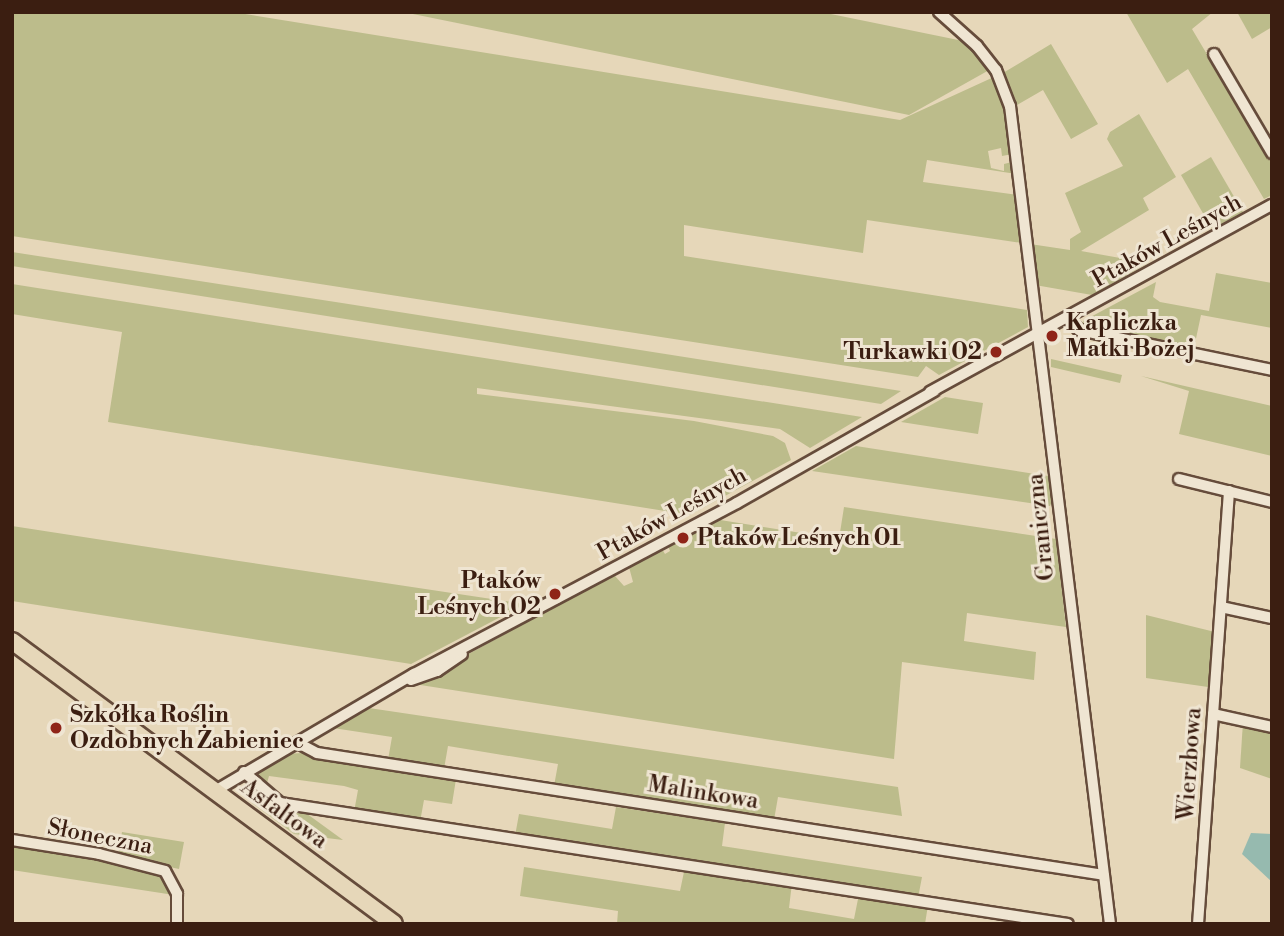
<!DOCTYPE html>
<meta charset="utf-8">
<style>
body{margin:0}
#map{position:relative;width:1284px;height:936px;overflow:hidden;background:#e6d7b9;font-family:"Libre Bodoni",serif}
div>[style]{position:absolute}
[style*='--x']{left:calc(var(--x)*1px);top:calc(var(--y)*1px);width:calc(var(--w)*1px);rotate:calc(var(--a)*1deg)}
.green>*{inset:0;background:#bcbc8b}
.water>*{inset:0;background:#96baaf}
.roads{filter:drop-shadow(2px 0 #664c3b) drop-shadow(-2px 0 #664c3b) drop-shadow(0 2px #664c3b) drop-shadow(0 -2px #664c3b)}
.street>*{height:10px;margin:-5px;padding:0 5px;transform-origin:5px;border-radius:5px;background:#efe5d2}
.primary>*{height:16px;margin:-8px;padding:0 8px;transform-origin:8px;border-radius:8px;background:#e6d7b9}
.dots>*{width:19px;height:19px;translate:-50% -50%;box-sizing:border-box;border:4px solid #efe5d2;border-radius:50%}
span{translate:-50% -50%;white-space:nowrap;text-align:center;line-height:1.15;-webkit-text-stroke:6px #efe5d2;paint-order:stroke}
.street-label{font-size:23px;color:#3b1e11}
.poi-label{font-size:23px;color:#3b1e11;font-weight:700}
.left{translate:0 -50%;text-align:left}
.right{translate:-100% -50%;text-align:right}
.frame{position:absolute;inset:0;border:14px solid #3b1e11;pointer-events:none}
</style>
<div id="map">
<div class="green">
<i style="clip-path:polygon(12px 12px,233px 12px,900px 120px,996px 76px,1005px 99px,1013px 154px,1002px 156px,1001px 148px,988px 151px,991px 168px,1004px 171px,1004px 164px,1012px 162px,1016px 174px,927px 160px,923px 182px,1018px 195px,1022px 243px,867px 220px,863px 253px,684px 225px,684px 256px,1027px 310px,1028px 327px,939px 375px,926px 366px,918px 377px,12px 236px)"></i>
<i style="clip-path:polygon(403px 12px,821px 12px,968px 42px,991px 69px,909px 115px)"></i>
<i style="clip-path:polygon(1126px 12px,1213px 12px,1192px 29px,1272px 164px,1272px 195px,1264px 199px,1188px 69px,1167px 83px)"></i>
<i style="clip-path:polygon(1237px 12px,1272px 12px,1272px 27px,1252px 39px)"></i>
<i style="clip-path:polygon(1051px 44px,1098px 124px,1071px 139px,1043px 90px,1017px 105px,1003px 73px)"></i>
<i style="clip-path:polygon(1139px 114px,1176px 177px,1143px 198px,1149px 210px,1081px 251px,1148px 263px,1092px 295px,1035px 285px,1030px 244px,1070px 250px,1070px 239px,1081px 232px,1065px 193px,1123px 166px,1107px 139px,1110px 132px)"></i>
<i style="clip-path:polygon(1211px 157px,1243px 212px,1212px 229px,1181px 175px)"></i>
<i style="clip-path:polygon(12px 252px,342px 303px,901px 391px,881px 404px,12px 266px)"></i>
<i style="clip-path:polygon(1216px 273px,1272px 283px,1272px 328px,1201px 315px,1194px 348px,1185px 348px,1082px 327px,1083px 321px,1156px 282px,1153px 297px,1160px 302px,1209px 311px)"></i>
<i style="clip-path:polygon(12px 284px,50px 290px,862px 417px,810px 448px,780px 429px,477px 388px,477px 394px,694px 421px,773px 436px,785px 443px,791px 460px,690px 515px,108px 422px,122px 332px,12px 314px)"></i>
<i style="clip-path:polygon(1051px 359px,1122px 375px,1120px 383px,1051px 367px)"></i>
<i style="clip-path:polygon(1141px 376px,1272px 406px,1272px 456px,1179px 434px,1189px 391px)"></i>
<i style="clip-path:polygon(945px 397px,983px 403px,978px 434px,901px 422px)"></i>
<i style="clip-path:polygon(856px 446px,1048px 476px,1052px 501px,1050px 506px,812px 471px)"></i>
<i style="clip-path:polygon(844px 507px,1056px 539px,1066px 627px,967px 613px,964px 641px,1036px 652px,1034px 680px,902px 662px,894px 759px,414px 684px,605px 579px,615px 576px,624px 586px,633px 582px,629px 567px,662px 549px,665px 554px,670px 551px,668px 546px,714px 519px,839px 539px)"></i>
<i style="clip-path:polygon(12px 526px,239px 561px,525px 604px,411px 664px,12px 601px)"></i>
<i style="clip-path:polygon(1146px 615px,1215px 632px,1208px 687px,1146px 678px)"></i>
<i style="clip-path:polygon(369px 708px,898px 787px,902px 816px,778px 797px,774px 820px,554px 786px,558px 764px,448px 746px,444px 769px,388px 760px,392px 737px,333px 728px)"></i>
<i style="clip-path:polygon(1243px 722px,1272px 731px,1272px 779px,1240px 768px)"></i>
<i style="clip-path:polygon(302px 753px,456px 779px,452px 804px,424px 800px,420px 822px,354px 812px,358px 790px,344px 786px,269px 776px,267px 783px,291px 802px,282px 800px,257px 780px,256px 770px,286px 754px)"></i>
<i style="clip-path:polygon(256px 802px,299px 808px,343px 840px,294px 834px,252px 803px)"></i>
<i style="clip-path:polygon(616px 807px,725px 823px,722px 846px,922px 877px,918px 898px,515px 836px,519px 814px,612px 829px)"></i>
<i style="clip-path:polygon(122px 832px,184px 842px,179px 869px,118px 856px)"></i>
<i style="clip-path:polygon(12px 843px,108px 858px,159px 872px,167px 878px,174px 895px,12px 870px)"></i>
<i style="clip-path:polygon(524px 867px,680px 891px,685px 867px,792px 883px,789px 908px,854px 919px,859px 894px,928px 905px,925px 924px,617px 924px,618px 911px,520px 896px)"></i>
</div>
<div class="water">
<i style="clip-path:polygon(1251px 833px,1272px 834px,1272px 882px,1242px 854px)"></i>
</div>
<div class="roads">
<div class="street">
<i style="--x:939;--y:12;--w:51;--a:41.8"></i>
<i style="--x:977;--y:46;--w:31;--a:52"></i>
<i style="--x:996;--y:70;--w:39;--a:69"></i>
<i style="--x:1010;--y:106;--w:824;--a:83.03"></i>
<i style="--x:1214;--y:54;--w:115;--a:59.6"></i>
<i style="--x:1067;--y:318;--w:17;--a:45"></i>
<i style="--x:1079;--y:330;--w:197;--a:11.7"></i>
<i style="--x:930;--y:392;--w:390;--a:-28.7"></i>
<i style="--x:1179;--y:479;--w:96;--a:13.9"></i>
<i style="--x:1221;--y:607;--w:52;--a:12.2"></i>
<i style="--x:411;--y:680;--w:28;--a:-19"></i>
<i style="--x:437;--y:671;--w:30;--a:-34"></i>
<i style="--x:1213;--y:714;--w:60;--a:12.4"></i>
<i style="--x:298;--y:743;--w:21;--a:28"></i>
<i style="--x:317;--y:753;--w:796;--a:8.81"></i>
<i style="--x:244;--y:772;--w:48;--a:40.7"></i>
<i style="--x:280;--y:803;--w:797;--a:8.73"></i>
<i style="--x:215;--y:791;--w:231;--a:-30.5"></i>
<i style="--x:414;--y:674;--w:365;--a:-27.9"></i>
<i style="--x:737;--y:503;--w:227;--a:-29.6"></i>
<i style="--x:12;--y:840;--w:88;--a:9.1"></i>
<i style="--x:99;--y:854;--w:68;--a:14.4"></i>
<i style="--x:165;--y:871;--w:26;--a:62"></i>
<i style="--x:177;--y:894;--w:30;--a:90"></i>
<i style="--x:1198;--y:924;--w:434;--a:-85.9"></i>
</div>
<div class="primary">
<i style="--x:12;--y:641;--w:475;--a:36.5"></i>
</div>
</div>
<div class="dots">
<i style="left:1052px;top:336px;background:#8f2418"></i>
<i style="left:996px;top:352px;background:#8f2418"></i>
<i style="left:683px;top:538px;background:#8f2418"></i>
<i style="left:555px;top:594px;background:#8f2418"></i>
<i style="left:56px;top:728px;background:#8f2418"></i>
</div>
<div class="street-label">
<span style="left:1167px;top:241px;rotate:-29deg">Ptaków Leśnych</span>
<span style="left:672px;top:514px;rotate:-29deg">Ptaków Leśnych</span>
<span style="left:1041px;top:527px;rotate:-96deg">Graniczna</span>
<span style="left:1190px;top:764px;rotate:-86deg">Wierzbowa</span>
<span style="left:703px;top:793px;rotate:9deg">Malinkowa</span>
<span style="left:284px;top:814px;rotate:36deg">Asfaltowa</span>
<span style="left:100px;top:837px;rotate:11deg">Słoneczna</span>
</div>
<div class="poi-label">
<span class="left" style="left:1066px;top:336px">Kapliczka<br>Matki Bożej</span>
<span class="right" style="left:982px;top:352px">Turkawki 02</span>
<span class="left" style="left:697px;top:538px">Ptaków Leśnych 01</span>
<span class="right" style="left:541px;top:594px">Ptaków<br>Leśnych 02</span>
<span class="left" style="left:70px;top:728px">Szkółka Roślin<br>Ozdobnych Żabieniec</span>
</div>
<div class="frame"></div>
</div>
